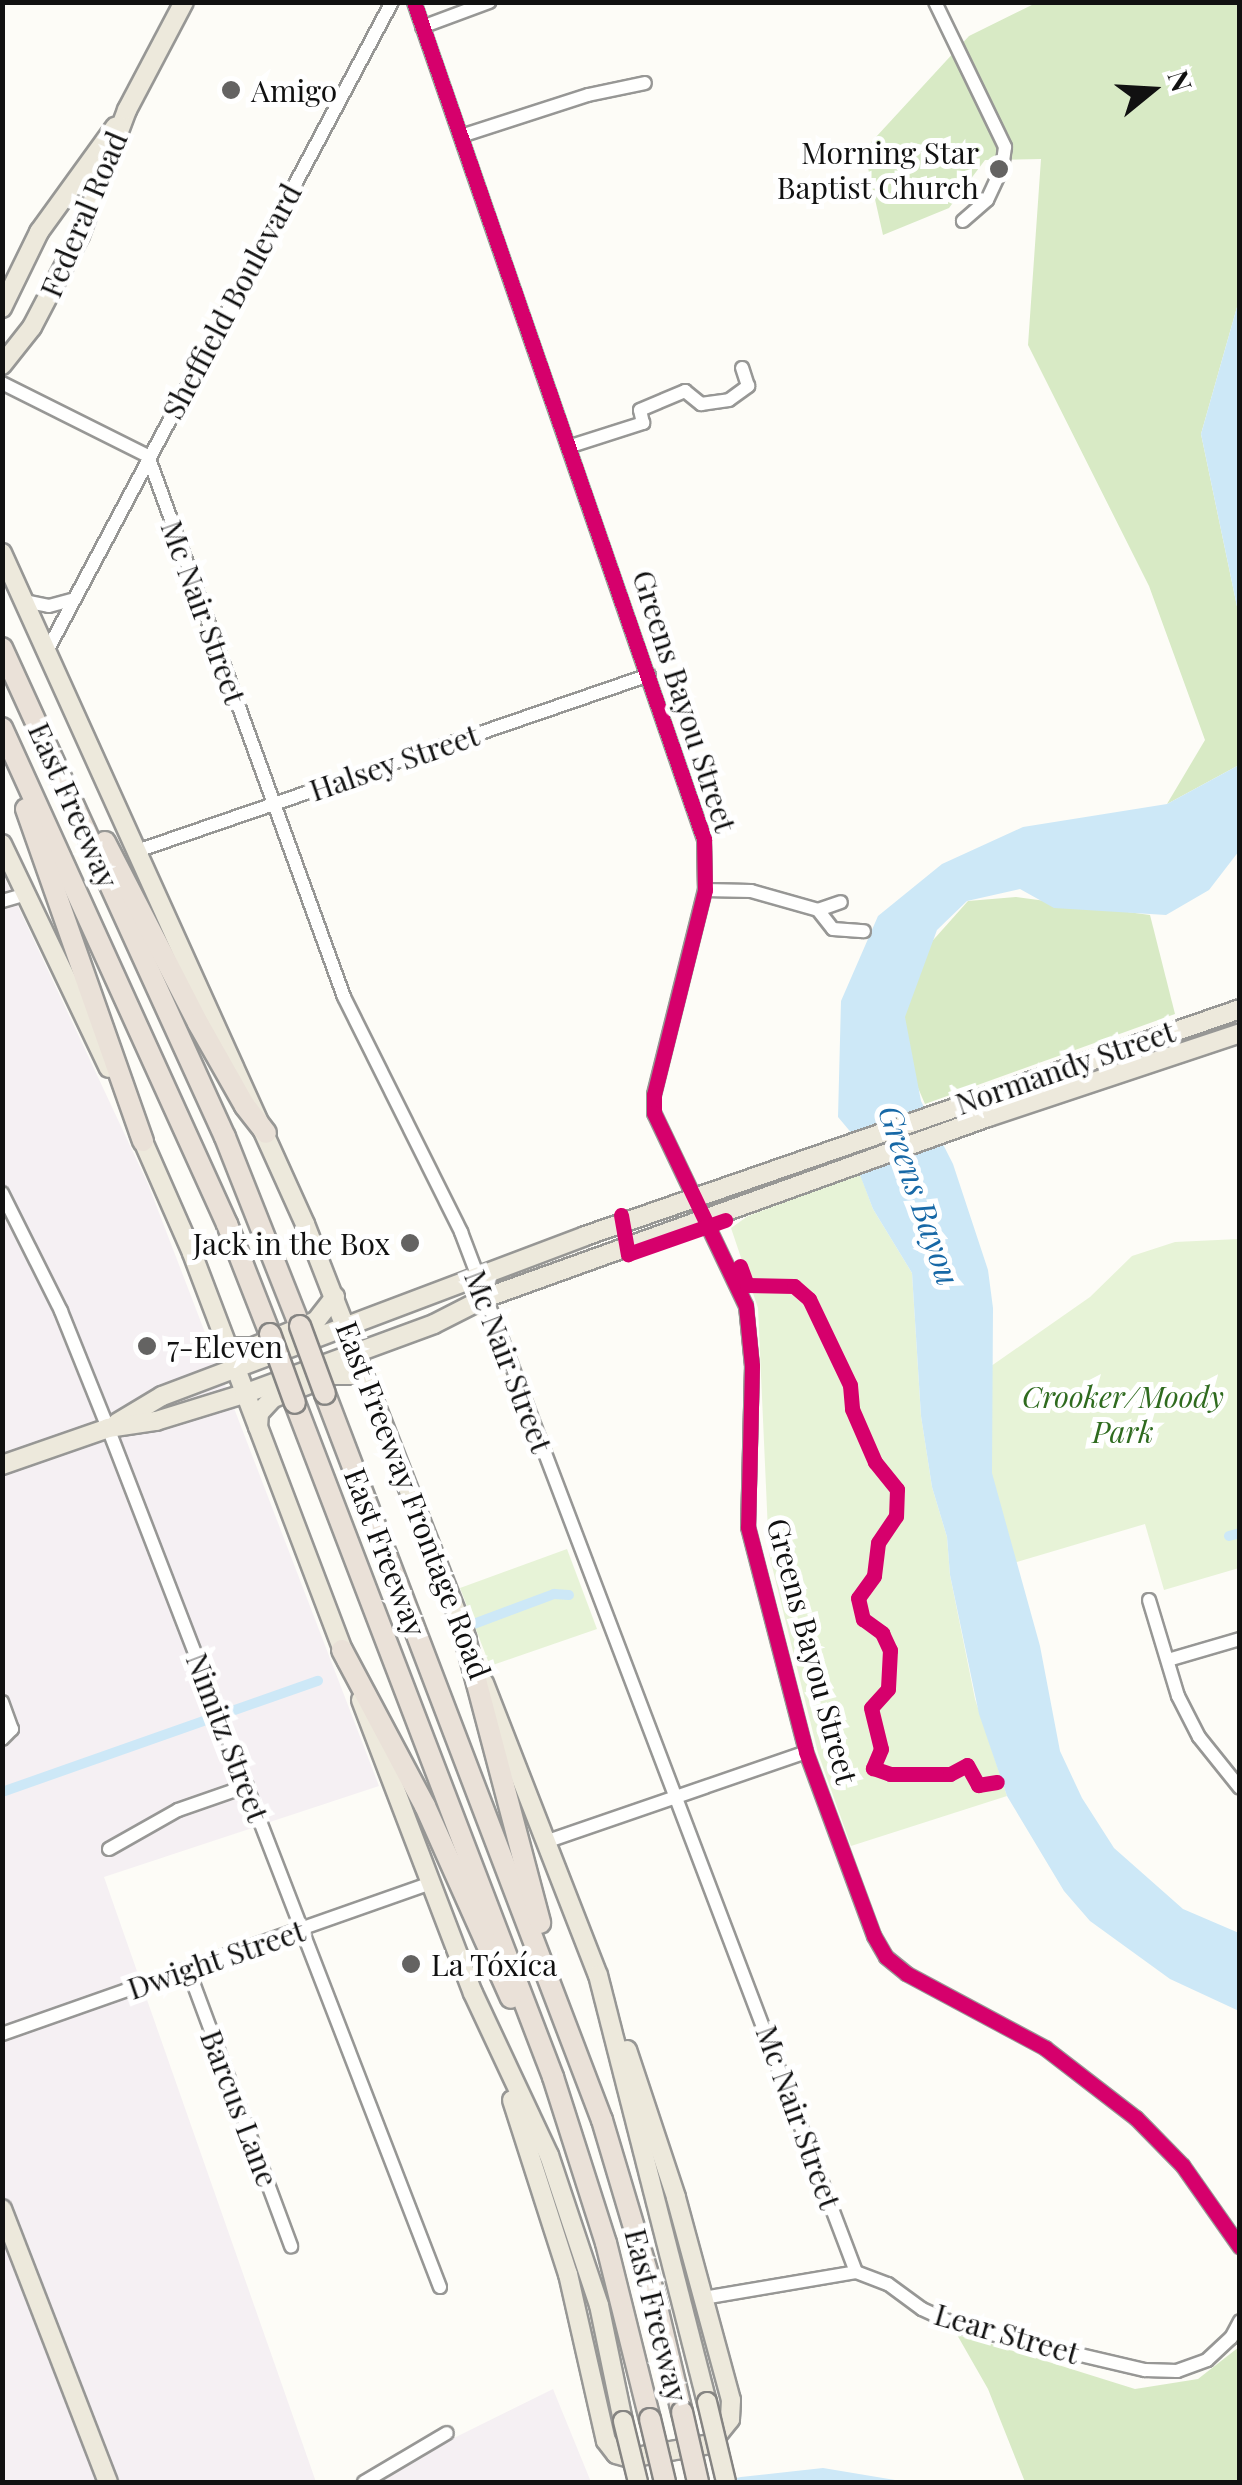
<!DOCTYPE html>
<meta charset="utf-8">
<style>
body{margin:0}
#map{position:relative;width:1242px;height:2485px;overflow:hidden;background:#fdfcf7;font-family:"Playfair Display",serif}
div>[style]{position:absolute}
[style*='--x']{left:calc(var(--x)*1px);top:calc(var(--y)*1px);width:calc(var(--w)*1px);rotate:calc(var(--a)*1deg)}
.industrial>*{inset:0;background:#f5f0f3}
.green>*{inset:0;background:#e7f3d7}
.forest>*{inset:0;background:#d8eac5}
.water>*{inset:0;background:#cde8f7}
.canal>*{height:10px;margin:-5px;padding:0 5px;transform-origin:5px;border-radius:5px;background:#cde8f7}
.roads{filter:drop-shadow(2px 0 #979795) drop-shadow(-2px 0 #979795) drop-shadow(0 2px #979795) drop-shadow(0 -2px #979795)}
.minor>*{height:12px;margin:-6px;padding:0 6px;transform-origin:6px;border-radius:6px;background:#fffffe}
.major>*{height:18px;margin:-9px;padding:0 9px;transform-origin:9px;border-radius:9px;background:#ede9dc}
.highway>*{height:20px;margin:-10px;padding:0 10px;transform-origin:10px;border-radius:10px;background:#eae1d8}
.bridges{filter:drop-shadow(2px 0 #858482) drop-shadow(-2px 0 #858482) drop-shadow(0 2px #858482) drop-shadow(0 -2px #858482)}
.major-bridge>*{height:18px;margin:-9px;padding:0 9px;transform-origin:9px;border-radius:9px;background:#ede9dc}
.highway-bridge>*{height:20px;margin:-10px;padding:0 10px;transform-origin:10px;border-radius:10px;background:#eae1d8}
.cycleway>*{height:15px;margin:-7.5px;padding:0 7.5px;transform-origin:7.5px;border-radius:7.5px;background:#d6006c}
.dots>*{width:28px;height:28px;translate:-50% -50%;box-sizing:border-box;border:5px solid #fff;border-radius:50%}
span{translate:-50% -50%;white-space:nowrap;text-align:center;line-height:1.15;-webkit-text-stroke:10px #fff;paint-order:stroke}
.poi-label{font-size:30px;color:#111}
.left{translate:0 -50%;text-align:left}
.right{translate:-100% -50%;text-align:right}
.street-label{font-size:30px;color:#111}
.park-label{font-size:30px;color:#2f6b1f;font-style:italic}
.water-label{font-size:32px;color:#1768a6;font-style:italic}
.frame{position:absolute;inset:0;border:5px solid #111;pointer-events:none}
.north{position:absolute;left:1102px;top:40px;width:100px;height:100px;-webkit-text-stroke:8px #fff;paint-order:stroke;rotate:72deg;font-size:28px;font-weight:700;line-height:40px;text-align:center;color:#111}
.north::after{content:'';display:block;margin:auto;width:35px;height:45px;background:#111;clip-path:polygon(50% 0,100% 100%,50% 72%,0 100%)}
</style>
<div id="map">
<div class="industrial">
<i style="clip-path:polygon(2px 872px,148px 1184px,379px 1786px,104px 1877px,316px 2482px,3px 2482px)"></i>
<i style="clip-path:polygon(553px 2389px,591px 2482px,365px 2482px)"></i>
</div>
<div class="green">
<i style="clip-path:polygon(860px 1174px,873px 1209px,912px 1273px,921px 1416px,932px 1487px,947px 1537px,950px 1575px,975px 1699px,1007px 1796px,851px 1846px,818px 1753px,769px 1554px,758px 1308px,731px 1228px,748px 1216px)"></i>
<i style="clip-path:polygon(1239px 1239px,1239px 1568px,1164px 1590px,1145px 1524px,1010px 1564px,990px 1489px,984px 1371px,1090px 1297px,1132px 1256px,1175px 1242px)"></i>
<i style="clip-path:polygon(567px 1549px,597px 1629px,490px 1666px,460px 1588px)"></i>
</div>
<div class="forest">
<i style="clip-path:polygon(1038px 2px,1239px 3px,1239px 300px,1201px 434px,1239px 616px,1239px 765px,1167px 804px,1205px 740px,1149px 586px,1028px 345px,1041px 159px,985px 160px,949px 208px,883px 235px,864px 150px,969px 36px)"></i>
<i style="clip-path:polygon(1016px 897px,1150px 915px,1175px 1014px,925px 1104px,902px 1051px,902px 975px,968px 901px)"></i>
<i style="clip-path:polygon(956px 2333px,1135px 2389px,1198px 2379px,1239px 2347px,1239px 2482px,1025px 2482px,988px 2389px)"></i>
</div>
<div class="water">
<i style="clip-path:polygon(1239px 300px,1240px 300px,1239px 616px,1201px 434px)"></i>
<i style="clip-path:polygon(1239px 765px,1239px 851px,1209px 890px,1166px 915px,1054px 908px,1020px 889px,967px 901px,937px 930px,905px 1017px,921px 1101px,953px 1164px,988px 1270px,993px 1308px,992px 1473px,1040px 1646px,1060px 1751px,1082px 1798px,1114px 1848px,1183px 1909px,1239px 1933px,1239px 2011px,1170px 1979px,1090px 1921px,1064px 1891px,1007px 1796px,979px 1714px,950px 1575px,947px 1537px,932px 1487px,921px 1416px,912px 1273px,873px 1209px,860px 1175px,869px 1154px,838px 1117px,841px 1001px,878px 916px,942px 864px,1023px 827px,1167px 804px)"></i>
<i style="clip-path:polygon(823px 2468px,907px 2482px,720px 2482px,741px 2477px)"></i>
</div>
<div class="canal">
<i style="--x:1229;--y:1536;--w:11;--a:-15"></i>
<i style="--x:471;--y:1625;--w:89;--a:-20.5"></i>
<i style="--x:554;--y:1594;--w:15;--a:4"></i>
<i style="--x:2;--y:1792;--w:335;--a:-19.4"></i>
</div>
<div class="roads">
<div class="minor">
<i style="--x:414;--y:2;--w:886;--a:70.89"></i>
<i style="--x:704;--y:839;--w:51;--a:88.9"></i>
<i style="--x:705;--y:890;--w:211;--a:104"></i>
<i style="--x:654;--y:1095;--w:18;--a:90"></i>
<i style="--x:654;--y:1113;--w:214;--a:64.5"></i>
<i style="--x:746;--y:1306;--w:60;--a:84.3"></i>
<i style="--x:752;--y:1366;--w:161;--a:91.4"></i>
<i style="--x:748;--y:1527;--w:232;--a:75.5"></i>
<i style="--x:806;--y:1752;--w:196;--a:69.7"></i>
<i style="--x:874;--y:1936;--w:24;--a:60"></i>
<i style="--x:886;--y:1957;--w:27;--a:39"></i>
<i style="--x:907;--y:1974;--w:157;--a:28.2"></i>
<i style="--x:1045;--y:2048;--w:115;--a:37.6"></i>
<i style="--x:1136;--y:2118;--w:67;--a:45.6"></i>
<i style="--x:1183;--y:2166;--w:99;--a:54.9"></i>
<i style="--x:935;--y:2;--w:161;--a:64.2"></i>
<i style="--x:1005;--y:147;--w:21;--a:98"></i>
<i style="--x:1002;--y:168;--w:35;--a:115"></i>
<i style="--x:987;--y:200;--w:32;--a:139"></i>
<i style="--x:422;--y:27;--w:72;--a:-20.5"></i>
<i style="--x:461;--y:136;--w:133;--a:-17.9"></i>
<i style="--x:588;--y:95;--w:58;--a:-11.9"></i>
<i style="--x:2;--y:383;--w:163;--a:26.6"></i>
<i style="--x:148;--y:456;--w:575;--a:70.08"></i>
<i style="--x:344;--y:997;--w:263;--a:63.5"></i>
<i style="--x:461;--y:1232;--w:1112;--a:69.2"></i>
<i style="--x:571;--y:446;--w:76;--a:-17.7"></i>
<i style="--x:643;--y:423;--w:13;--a:-103"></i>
<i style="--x:640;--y:410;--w:49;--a:-22.9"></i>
<i style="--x:685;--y:391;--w:21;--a:39"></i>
<i style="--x:701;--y:404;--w:28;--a:-8"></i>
<i style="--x:729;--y:400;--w:24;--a:-36"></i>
<i style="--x:748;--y:386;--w:19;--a:-108"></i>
<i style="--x:24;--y:601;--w:25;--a:11"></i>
<i style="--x:49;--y:606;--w:24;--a:-15"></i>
<i style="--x:47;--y:651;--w:735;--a:-62.01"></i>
<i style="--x:140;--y:850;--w:538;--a:-18.97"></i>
<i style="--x:705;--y:890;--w:46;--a:1.2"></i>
<i style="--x:751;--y:891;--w:70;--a:15.8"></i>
<i style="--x:818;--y:910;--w:24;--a:52"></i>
<i style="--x:833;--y:929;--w:31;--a:4"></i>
<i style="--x:2;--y:901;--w:25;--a:-16"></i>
<i style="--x:818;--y:910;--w:24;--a:-19"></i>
<i style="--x:2;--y:1193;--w:132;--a:63.4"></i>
<i style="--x:61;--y:1311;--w:126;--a:68.1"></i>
<i style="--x:108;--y:1428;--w:921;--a:68.87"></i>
<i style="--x:1149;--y:1600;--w:100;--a:73.2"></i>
<i style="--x:1178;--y:1696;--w:46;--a:62.9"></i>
<i style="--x:1199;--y:1737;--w:65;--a:51.2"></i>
<i style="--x:1168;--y:1660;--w:75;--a:-16.3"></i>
<i style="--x:2;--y:1702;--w:29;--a:70"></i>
<i style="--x:12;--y:1729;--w:14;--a:135"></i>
<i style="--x:548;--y:1841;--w:273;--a:-19"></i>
<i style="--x:109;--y:1849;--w:79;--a:-29.5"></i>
<i style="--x:178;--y:1810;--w:73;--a:-19.2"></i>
<i style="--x:188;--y:1969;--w:296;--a:69.6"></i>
<i style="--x:2;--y:2034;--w:453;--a:-19.4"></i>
<i style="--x:703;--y:2298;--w:155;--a:-9.6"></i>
<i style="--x:856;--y:2272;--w:34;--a:21"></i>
<i style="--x:888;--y:2284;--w:42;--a:36.3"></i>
<i style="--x:922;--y:2309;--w:43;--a:24.8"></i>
<i style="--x:961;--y:2327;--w:189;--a:13.2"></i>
<i style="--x:1145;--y:2370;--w:32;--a:2"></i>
<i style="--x:1177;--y:2371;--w:32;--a:-20"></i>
<i style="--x:1207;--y:2360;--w:33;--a:-43"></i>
<i style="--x:1231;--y:2338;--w:19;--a:-62"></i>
<i style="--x:364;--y:2482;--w:96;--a:-30.6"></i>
</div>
<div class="major">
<i style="--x:2;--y:308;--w:85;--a:-64"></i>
<i style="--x:39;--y:232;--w:130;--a:-54.1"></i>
<i style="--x:2;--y:365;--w:48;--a:-51.7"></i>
<i style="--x:32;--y:327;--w:104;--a:-62.4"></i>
<i style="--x:80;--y:235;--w:134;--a:-69.4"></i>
<i style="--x:127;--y:110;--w:122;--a:-62.2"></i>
<i style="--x:2;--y:553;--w:736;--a:65.7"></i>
<i style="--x:305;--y:1224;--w:446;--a:68.7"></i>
<i style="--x:2;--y:844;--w:248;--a:64.5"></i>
<i style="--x:139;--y:1132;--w:132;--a:66.3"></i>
<i style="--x:192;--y:1253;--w:437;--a:69.2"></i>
<i style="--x:226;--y:1347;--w:27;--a:0"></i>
<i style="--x:253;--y:1347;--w:68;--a:-22.4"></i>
<i style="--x:316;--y:1321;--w:31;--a:-52"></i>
<i style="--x:117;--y:1423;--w:52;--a:-31"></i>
<i style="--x:162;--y:1396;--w:452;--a:-20.7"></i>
<i style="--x:585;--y:1236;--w:693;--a:-19.11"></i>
<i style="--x:258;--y:1427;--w:14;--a:-86"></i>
<i style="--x:259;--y:1413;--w:21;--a:-47"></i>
<i style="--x:273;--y:1398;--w:64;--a:-21"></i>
<i style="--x:333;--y:1375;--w:31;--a:0"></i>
<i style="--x:2;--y:1465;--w:112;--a:-19.2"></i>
<i style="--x:108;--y:1428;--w:49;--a:-8.3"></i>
<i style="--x:156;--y:1421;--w:92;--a:-17.1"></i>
<i style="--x:244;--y:1394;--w:202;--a:-20.2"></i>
<i style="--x:434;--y:1324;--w:57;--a:-27"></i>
<i style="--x:485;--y:1298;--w:535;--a:-19.79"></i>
<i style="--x:988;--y:1117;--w:266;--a:-18.4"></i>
<i style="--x:484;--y:1683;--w:313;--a:68.7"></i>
<i style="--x:598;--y:1975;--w:441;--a:75.7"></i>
<i style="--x:361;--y:1700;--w:314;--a:69.1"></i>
<i style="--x:473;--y:1993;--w:179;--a:64.9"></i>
<i style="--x:549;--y:2155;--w:158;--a:71.6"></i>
<i style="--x:599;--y:2305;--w:118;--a:78.3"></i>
<i style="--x:512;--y:2100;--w:183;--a:72.2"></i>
<i style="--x:568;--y:2274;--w:171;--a:77.2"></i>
<i style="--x:606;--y:2441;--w:16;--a:52"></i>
<i style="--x:616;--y:2454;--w:15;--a:16"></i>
<i style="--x:630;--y:2458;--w:81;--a:-9.9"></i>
<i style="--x:710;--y:2444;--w:32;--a:-51"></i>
<i style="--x:730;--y:2419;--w:19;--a:-87"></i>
<i style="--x:731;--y:2400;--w:210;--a:-105.2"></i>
<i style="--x:676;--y:2197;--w:155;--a:-108.4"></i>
<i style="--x:2;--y:2209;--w:293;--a:68.8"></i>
</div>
<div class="highway">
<i style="--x:2;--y:648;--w:537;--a:65.49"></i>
<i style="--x:225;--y:1137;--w:203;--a:68.4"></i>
<i style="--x:2;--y:728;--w:545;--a:65.6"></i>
<i style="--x:227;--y:1224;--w:118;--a:68.6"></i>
<i style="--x:26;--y:809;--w:352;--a:70.6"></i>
<i style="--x:105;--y:842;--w:203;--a:62.8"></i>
<i style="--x:198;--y:1023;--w:95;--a:60.5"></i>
<i style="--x:245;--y:1106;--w:34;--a:52"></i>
<i style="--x:325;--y:1394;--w:777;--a:69.12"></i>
<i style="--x:602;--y:2120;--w:182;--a:73.4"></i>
<i style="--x:654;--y:2294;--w:121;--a:76.7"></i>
<i style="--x:295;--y:1403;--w:722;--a:69.05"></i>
<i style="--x:553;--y:2077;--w:174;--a:72.3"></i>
<i style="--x:606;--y:2243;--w:181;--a:76"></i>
<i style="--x:462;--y:1627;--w:306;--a:75.2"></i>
<i style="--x:342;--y:1650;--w:177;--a:62"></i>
<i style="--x:425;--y:1806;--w:210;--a:65.9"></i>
</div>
</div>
<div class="bridges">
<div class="major-bridge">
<i style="--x:707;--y:2402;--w:82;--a:76.6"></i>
<i style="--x:623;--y:2421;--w:63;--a:76.2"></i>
</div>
<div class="highway-bridge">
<i style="--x:300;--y:1326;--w:72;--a:69.8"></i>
<i style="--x:270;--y:1334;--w:73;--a:70.1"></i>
<i style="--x:682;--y:2412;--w:72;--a:77.1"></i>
<i style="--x:650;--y:2419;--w:65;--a:76.6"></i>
</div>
</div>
<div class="cycleway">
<i style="--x:414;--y:2;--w:886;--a:70.89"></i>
<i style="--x:704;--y:839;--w:51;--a:88.9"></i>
<i style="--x:705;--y:890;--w:211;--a:104"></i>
<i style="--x:654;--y:1095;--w:18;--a:90"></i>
<i style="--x:654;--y:1113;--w:214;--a:64.5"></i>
<i style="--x:746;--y:1306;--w:60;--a:84.3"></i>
<i style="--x:752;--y:1366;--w:161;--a:91.4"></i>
<i style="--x:748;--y:1527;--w:232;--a:75.5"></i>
<i style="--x:806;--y:1752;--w:196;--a:69.7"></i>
<i style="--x:874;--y:1936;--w:24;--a:60"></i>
<i style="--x:886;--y:1957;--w:27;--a:39"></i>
<i style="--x:907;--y:1974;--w:157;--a:28.2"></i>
<i style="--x:1045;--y:2048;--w:115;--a:37.6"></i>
<i style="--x:1136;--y:2118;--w:67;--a:45.6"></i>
<i style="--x:1183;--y:2166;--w:99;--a:54.9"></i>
<i style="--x:621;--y:1215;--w:40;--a:80"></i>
<i style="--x:628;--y:1254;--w:103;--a:-19.3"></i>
<i style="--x:740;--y:1266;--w:20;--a:70"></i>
<i style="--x:747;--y:1285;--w:47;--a:1.2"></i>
<i style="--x:794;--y:1286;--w:20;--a:41"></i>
<i style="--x:809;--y:1299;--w:95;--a:64.5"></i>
<i style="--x:850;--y:1385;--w:24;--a:85"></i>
<i style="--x:852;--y:1409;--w:58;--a:66.5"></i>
<i style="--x:875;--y:1462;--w:35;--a:51"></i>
<i style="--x:897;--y:1489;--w:27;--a:92"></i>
<i style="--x:896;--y:1516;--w:32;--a:124"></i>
<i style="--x:878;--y:1543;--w:33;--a:97"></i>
<i style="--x:874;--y:1576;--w:27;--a:126"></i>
<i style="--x:858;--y:1598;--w:22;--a:77"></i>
<i style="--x:863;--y:1619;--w:24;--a:36"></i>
<i style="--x:882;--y:1633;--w:19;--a:65"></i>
<i style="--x:890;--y:1650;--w:39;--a:93"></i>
<i style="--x:888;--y:1689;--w:25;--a:132"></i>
<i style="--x:871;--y:1708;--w:42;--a:76.3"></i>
<i style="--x:881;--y:1749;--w:21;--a:113"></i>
<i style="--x:873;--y:1768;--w:18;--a:19"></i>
<i style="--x:890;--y:1774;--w:60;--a:0"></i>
<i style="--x:950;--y:1774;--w:19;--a:-28"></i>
<i style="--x:967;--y:1765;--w:23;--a:61"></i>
<i style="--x:978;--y:1785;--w:19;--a:-9"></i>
</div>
<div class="dots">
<i style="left:231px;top:90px;background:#646362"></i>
<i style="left:999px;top:169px;background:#646362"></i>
<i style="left:410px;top:1243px;background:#646362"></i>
<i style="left:147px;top:1346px;background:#646362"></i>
<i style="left:411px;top:1964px;background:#646362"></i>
</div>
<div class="poi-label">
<span class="left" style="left:251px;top:90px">Amigo</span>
<span class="right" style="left:979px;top:169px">Morning Star<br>Baptist Church</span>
<span class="right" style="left:390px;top:1243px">Jack in the Box</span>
<span class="left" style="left:167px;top:1346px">7-Eleven</span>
<span class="left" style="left:431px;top:1964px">La Tóxíca</span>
</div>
<div class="street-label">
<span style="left:83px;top:214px;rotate:-67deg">Federal Road</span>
<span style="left:231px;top:301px;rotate:-62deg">Sheffield Boulevard</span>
<span style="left:204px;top:612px;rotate:70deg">Mc Nair Street</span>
<span style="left:685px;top:701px;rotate:72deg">Greens Bayou Street</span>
<span style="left:394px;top:762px;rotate:-19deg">Halsey Street</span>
<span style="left:74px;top:805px;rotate:66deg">East Freeway</span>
<span style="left:1065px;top:1067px;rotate:-19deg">Normandy Street</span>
<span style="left:509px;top:1361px;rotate:69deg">Mc Nair Street</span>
<span style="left:414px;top:1500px;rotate:69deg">East Freeway Frontage Road</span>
<span style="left:386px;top:1552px;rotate:69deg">East Freeway</span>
<span style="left:813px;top:1651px;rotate:75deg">Greens Bayou Street</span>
<span style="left:228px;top:1737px;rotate:69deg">Nimitz Street</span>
<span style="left:216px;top:1959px;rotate:-19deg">Dwight Street</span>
<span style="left:240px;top:2108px;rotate:69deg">Barcus Lane</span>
<span style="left:799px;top:2117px;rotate:70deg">Mc Nair Street</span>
<span style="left:657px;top:2315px;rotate:76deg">East Freeway</span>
<span style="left:1007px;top:2333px;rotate:16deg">Lear Street</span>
</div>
<div class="park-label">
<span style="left:1123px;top:1413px">Crooker/Moody<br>Park</span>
</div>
<div class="water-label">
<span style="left:920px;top:1195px;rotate:71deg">Greens Bayou</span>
</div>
<div class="frame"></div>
<div class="north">N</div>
</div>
